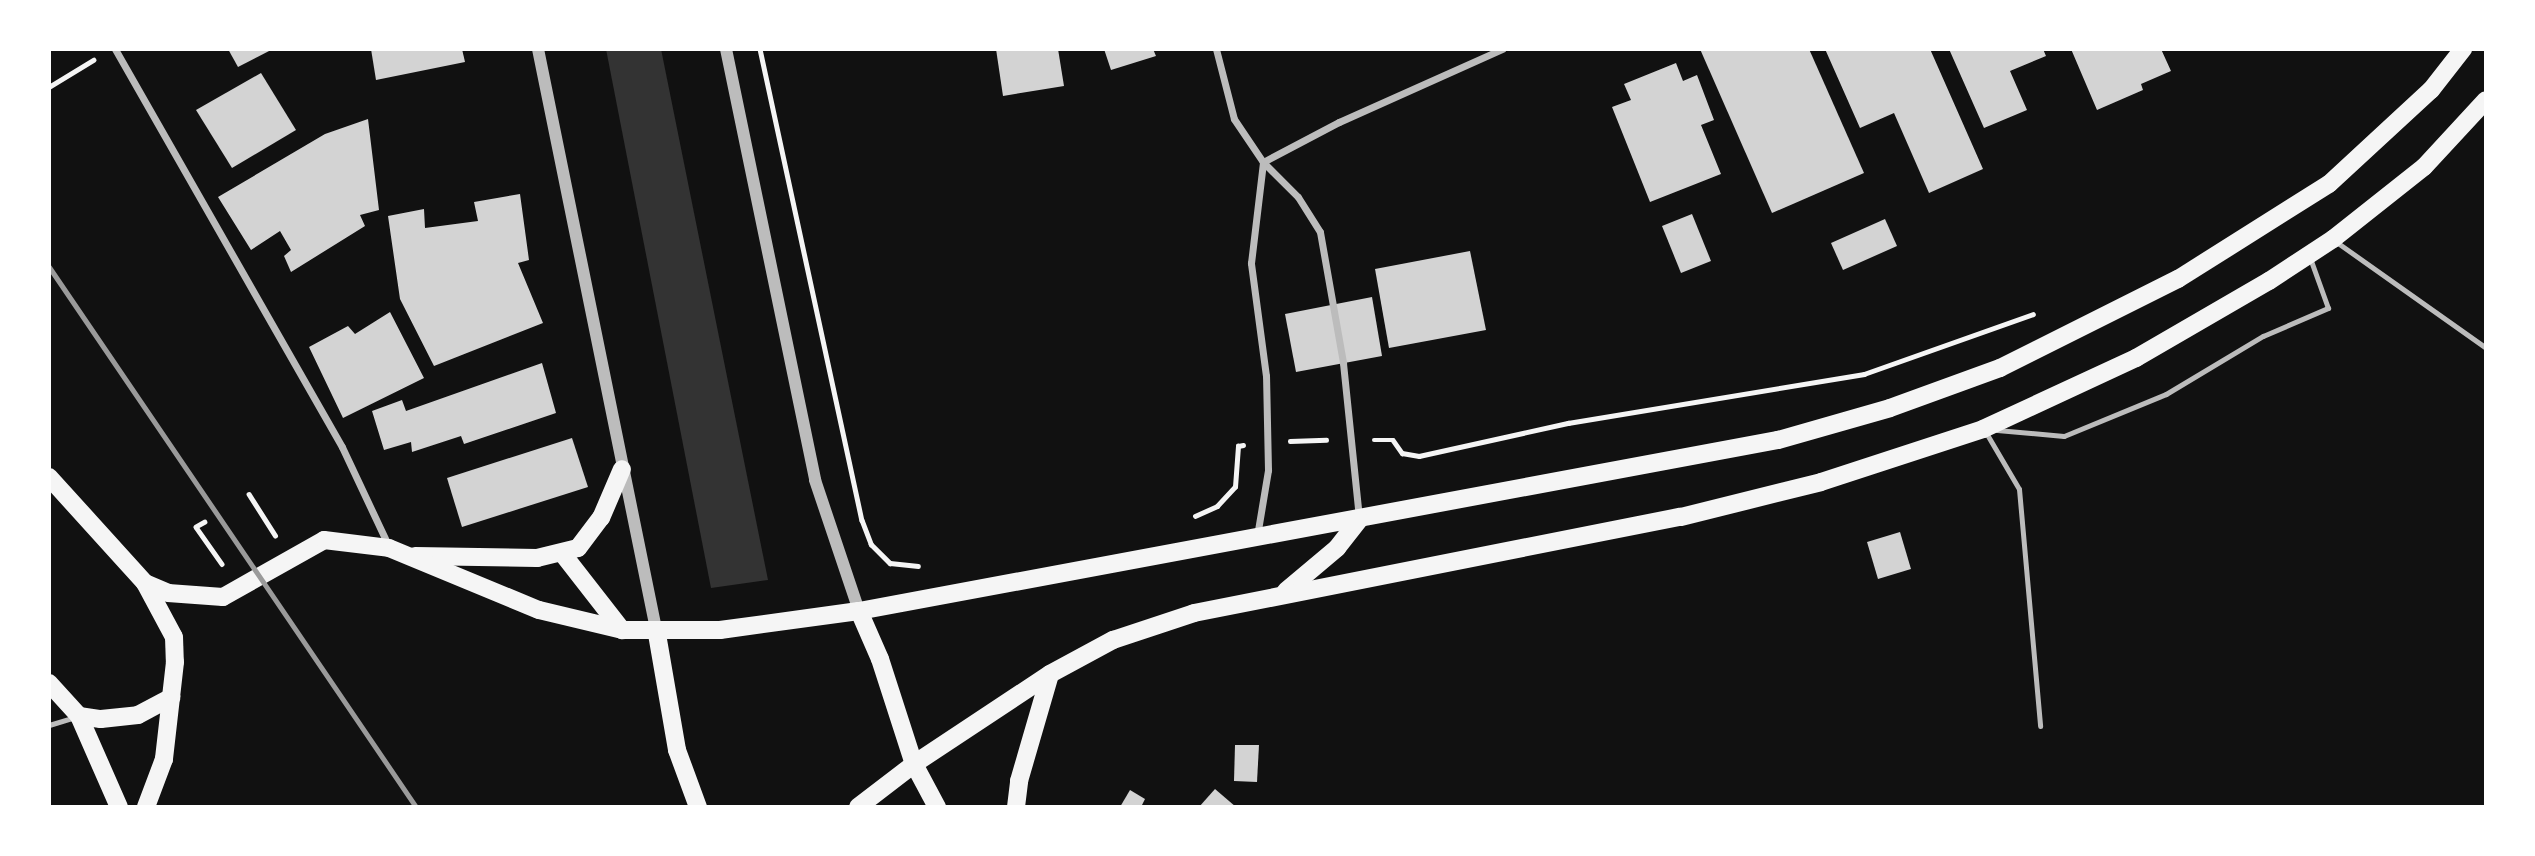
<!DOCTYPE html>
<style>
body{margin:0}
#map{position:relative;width:2535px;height:856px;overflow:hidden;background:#111;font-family:Ubuntu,sans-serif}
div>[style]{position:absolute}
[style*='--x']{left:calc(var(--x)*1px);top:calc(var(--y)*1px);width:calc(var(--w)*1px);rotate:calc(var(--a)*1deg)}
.water>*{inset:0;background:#333}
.building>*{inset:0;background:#d3d3d3}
.path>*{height:4.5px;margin:-2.25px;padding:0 2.25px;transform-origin:2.25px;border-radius:2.25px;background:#f5f5f5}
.service>*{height:5px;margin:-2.5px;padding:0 2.5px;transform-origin:2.5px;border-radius:2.5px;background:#bcbcbc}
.minor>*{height:7px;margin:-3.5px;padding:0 3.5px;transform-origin:3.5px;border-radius:3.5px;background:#bcbcbc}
.tertiary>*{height:12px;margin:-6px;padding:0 6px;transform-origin:6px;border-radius:6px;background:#bcbcbc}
.primary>*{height:18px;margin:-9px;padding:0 9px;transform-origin:9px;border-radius:9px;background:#f5f5f5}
.rail>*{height:5px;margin:-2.5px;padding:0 2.5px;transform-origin:2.5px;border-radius:2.5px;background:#9a9a9a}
span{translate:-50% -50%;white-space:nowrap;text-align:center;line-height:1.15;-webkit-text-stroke:6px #fff;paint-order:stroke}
.frame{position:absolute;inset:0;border:51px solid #fff;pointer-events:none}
</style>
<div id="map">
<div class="water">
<i style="clip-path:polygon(606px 49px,661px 49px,768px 580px,711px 588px)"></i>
</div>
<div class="building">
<i style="clip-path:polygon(228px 49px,273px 49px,238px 67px)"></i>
<i style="clip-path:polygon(371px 49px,462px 49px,465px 62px,376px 80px)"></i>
<i style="clip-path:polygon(996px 49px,1058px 49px,1064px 86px,1003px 96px)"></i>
<i style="clip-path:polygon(1104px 49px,1153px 49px,1156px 56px,1111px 70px)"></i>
<i style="clip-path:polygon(1700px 49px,1809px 49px,1864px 173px,1772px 213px)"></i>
<i style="clip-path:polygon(1825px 49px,1930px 49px,1983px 169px,1929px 193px,1894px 113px,1860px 128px)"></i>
<i style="clip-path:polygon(1949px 49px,2043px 49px,2046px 56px,2010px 71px,2027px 110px,1984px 128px)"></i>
<i style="clip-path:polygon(2071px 49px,2161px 49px,2171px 71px,2141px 84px,2143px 90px,2097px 110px)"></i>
<i style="clip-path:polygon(1676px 63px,1683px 81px,1697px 75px,1714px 120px,1701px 125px,1721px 174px,1650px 202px,1612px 107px,1631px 100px,1624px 84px)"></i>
<i style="clip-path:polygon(261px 73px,296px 130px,232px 168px,196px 110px)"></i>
<i style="clip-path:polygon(368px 119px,379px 210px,360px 215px,365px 226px,291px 272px,284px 256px,291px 250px,280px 231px,251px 250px,218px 197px,325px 134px)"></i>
<i style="clip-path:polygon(520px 194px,529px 260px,518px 263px,543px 323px,434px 366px,400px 299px,388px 216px,424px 209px,425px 228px,478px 221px,474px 202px)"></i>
<i style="clip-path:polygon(1692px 214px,1711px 261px,1681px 273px,1662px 226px)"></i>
<i style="clip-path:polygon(1885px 219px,1897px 246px,1843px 270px,1831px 243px)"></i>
<i style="clip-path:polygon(1470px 251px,1486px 330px,1389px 348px,1375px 269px)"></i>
<i style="clip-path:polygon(1372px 297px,1382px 356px,1296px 372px,1285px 314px)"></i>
<i style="clip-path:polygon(390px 312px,424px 378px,343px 418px,309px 347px,348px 326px,355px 334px)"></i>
<i style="clip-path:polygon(542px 363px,556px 413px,464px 444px,461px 436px,412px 452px,411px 442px,384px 450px,372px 411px,402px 400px,406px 411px)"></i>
<i style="clip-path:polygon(572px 438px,588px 487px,462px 527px,447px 478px)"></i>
<i style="clip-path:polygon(1900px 532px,1911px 569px,1878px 579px,1867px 542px)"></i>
<i style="clip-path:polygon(1235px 745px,1259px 745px,1257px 782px,1234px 781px)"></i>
<i style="clip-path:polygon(1215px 789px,1236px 807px,1199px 807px)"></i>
<i style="clip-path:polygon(1130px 790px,1145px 799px,1141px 807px,1120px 807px)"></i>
</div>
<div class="path">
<i style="--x:760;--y:49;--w:482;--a:77.8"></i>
<i style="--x:862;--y:520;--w:26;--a:69"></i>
<i style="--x:871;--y:544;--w:27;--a:45"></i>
<i style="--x:890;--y:563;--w:28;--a:6"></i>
<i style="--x:49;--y:87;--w:52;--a:-31.5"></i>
<i style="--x:1374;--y:440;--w:19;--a:0"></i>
<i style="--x:1393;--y:440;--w:16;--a:55"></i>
<i style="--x:1402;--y:453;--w:17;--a:10"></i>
<i style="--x:1419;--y:456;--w:153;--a:-12.5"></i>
<i style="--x:1568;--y:423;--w:300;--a:-9.4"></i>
<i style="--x:1864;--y:374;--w:179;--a:-19.5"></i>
<i style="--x:1290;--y:441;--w:36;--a:-2"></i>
<i style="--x:249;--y:494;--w:49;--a:57.6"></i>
<i style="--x:1195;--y:516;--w:24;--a:-24"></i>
<i style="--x:1217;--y:506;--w:26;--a:-47"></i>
<i style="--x:1235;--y:487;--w:41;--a:-85.8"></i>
<i style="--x:1238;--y:446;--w:5;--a:-11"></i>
<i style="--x:205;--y:522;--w:10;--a:151"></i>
<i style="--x:196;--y:527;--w:45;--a:54.9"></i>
</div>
<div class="service">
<i style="--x:2335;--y:241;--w:185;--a:35.3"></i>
<i style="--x:1997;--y:430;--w:67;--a:5.1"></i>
<i style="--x:2064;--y:436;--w:110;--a:-22.4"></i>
<i style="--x:2166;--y:394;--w:113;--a:-30.9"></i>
<i style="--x:2263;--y:336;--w:71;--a:-23.3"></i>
<i style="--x:2328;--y:308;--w:53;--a:-109.8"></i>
<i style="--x:1985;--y:431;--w:67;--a:59.6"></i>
<i style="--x:2019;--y:489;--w:238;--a:84.9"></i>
<i style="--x:49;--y:725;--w:28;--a:-17"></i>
</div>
<div class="minor">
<i style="--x:115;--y:49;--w:458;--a:60.3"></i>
<i style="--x:342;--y:447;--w:110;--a:64.8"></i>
<i style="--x:1216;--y:49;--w:72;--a:75.6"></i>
<i style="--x:1234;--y:119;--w:52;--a:56"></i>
<i style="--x:1263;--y:162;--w:49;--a:45"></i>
<i style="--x:1298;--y:197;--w:41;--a:57.8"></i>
<i style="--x:1320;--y:232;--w:133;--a:80"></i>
<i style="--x:1343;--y:363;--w:155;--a:84.1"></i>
<i style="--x:1263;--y:162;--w:86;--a:-27.8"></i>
<i style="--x:1339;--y:122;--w:179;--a:-24.1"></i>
<i style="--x:1257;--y:536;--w:67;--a:-80.5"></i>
<i style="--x:1268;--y:470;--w:94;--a:-91.2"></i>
<i style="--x:1266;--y:376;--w:114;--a:-97.6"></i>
<i style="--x:1251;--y:263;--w:102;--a:-83.2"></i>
</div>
<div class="tertiary">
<i style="--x:538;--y:49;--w:597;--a:78.5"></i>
<i style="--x:726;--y:49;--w:440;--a:78.3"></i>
<i style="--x:815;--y:480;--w:138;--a:71.4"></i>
</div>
<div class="primary">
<i style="--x:49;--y:477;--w:143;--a:47.8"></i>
<i style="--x:145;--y:583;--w:61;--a:61.8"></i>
<i style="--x:174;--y:637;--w:25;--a:88"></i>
<i style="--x:175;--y:662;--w:98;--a:96.5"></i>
<i style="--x:164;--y:759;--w:51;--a:110.6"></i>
<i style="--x:562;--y:553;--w:98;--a:52.1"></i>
<i style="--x:415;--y:556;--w:122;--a:0.9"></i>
<i style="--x:537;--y:558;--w:42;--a:-13.7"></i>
<i style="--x:578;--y:548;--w:38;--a:-53"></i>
<i style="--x:601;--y:518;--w:53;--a:-66.8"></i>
<i style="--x:145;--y:583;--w:25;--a:23"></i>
<i style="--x:168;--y:593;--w:55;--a:4.2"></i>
<i style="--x:223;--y:597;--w:116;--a:-29.4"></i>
<i style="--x:324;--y:540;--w:65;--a:7"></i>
<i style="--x:389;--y:548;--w:162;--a:22.5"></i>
<i style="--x:539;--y:610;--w:85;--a:13.5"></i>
<i style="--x:622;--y:630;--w:98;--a:0"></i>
<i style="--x:720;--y:630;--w:140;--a:-7.8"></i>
<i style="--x:859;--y:611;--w:935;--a:-10.54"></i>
<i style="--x:1778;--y:440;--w:116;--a:-15.9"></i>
<i style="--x:1890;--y:408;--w:117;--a:-20"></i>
<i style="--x:2000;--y:368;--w:199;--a:-26.6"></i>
<i style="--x:2178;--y:279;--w:178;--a:-32.2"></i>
<i style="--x:2329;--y:184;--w:139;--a:-42.7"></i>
<i style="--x:2431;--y:90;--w:52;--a:-52"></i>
<i style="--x:1286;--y:591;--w:67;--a:-40.1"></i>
<i style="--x:1337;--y:548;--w:36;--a:-52"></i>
<i style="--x:859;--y:611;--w:52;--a:66.4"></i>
<i style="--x:880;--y:659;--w:110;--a:72.1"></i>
<i style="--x:914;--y:764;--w:49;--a:61.9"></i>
<i style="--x:657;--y:634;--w:118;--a:80.2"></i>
<i style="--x:677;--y:750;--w:61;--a:69.8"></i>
<i style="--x:49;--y:683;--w:45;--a:47.7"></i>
<i style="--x:79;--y:716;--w:99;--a:66.3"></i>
<i style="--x:79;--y:716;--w:22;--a:8"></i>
<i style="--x:101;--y:719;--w:37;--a:-6"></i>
<i style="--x:138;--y:715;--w:38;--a:-28"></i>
<i style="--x:858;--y:807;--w:71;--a:-37.5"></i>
<i style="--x:914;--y:764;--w:163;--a:-33.5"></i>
<i style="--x:1050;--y:674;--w:72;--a:-28.4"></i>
<i style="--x:1113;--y:640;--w:85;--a:-18.4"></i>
<i style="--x:1194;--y:613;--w:496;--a:-11.2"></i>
<i style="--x:1681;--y:517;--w:144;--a:-14"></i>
<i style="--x:1821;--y:482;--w:170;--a:-18.1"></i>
<i style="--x:1983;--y:429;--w:169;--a:-24.9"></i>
<i style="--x:2136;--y:358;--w:154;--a:-30.1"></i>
<i style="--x:2269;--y:281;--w:77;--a:-33.3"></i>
<i style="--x:2333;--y:239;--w:116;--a:-38.4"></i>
<i style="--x:2424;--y:167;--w:91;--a:-47.2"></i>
<i style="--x:1016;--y:807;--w:26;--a:-83"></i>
<i style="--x:1019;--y:781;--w:111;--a:-73.8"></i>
</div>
<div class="rail">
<i style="--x:49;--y:267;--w:653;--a:55.8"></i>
</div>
<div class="frame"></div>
</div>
